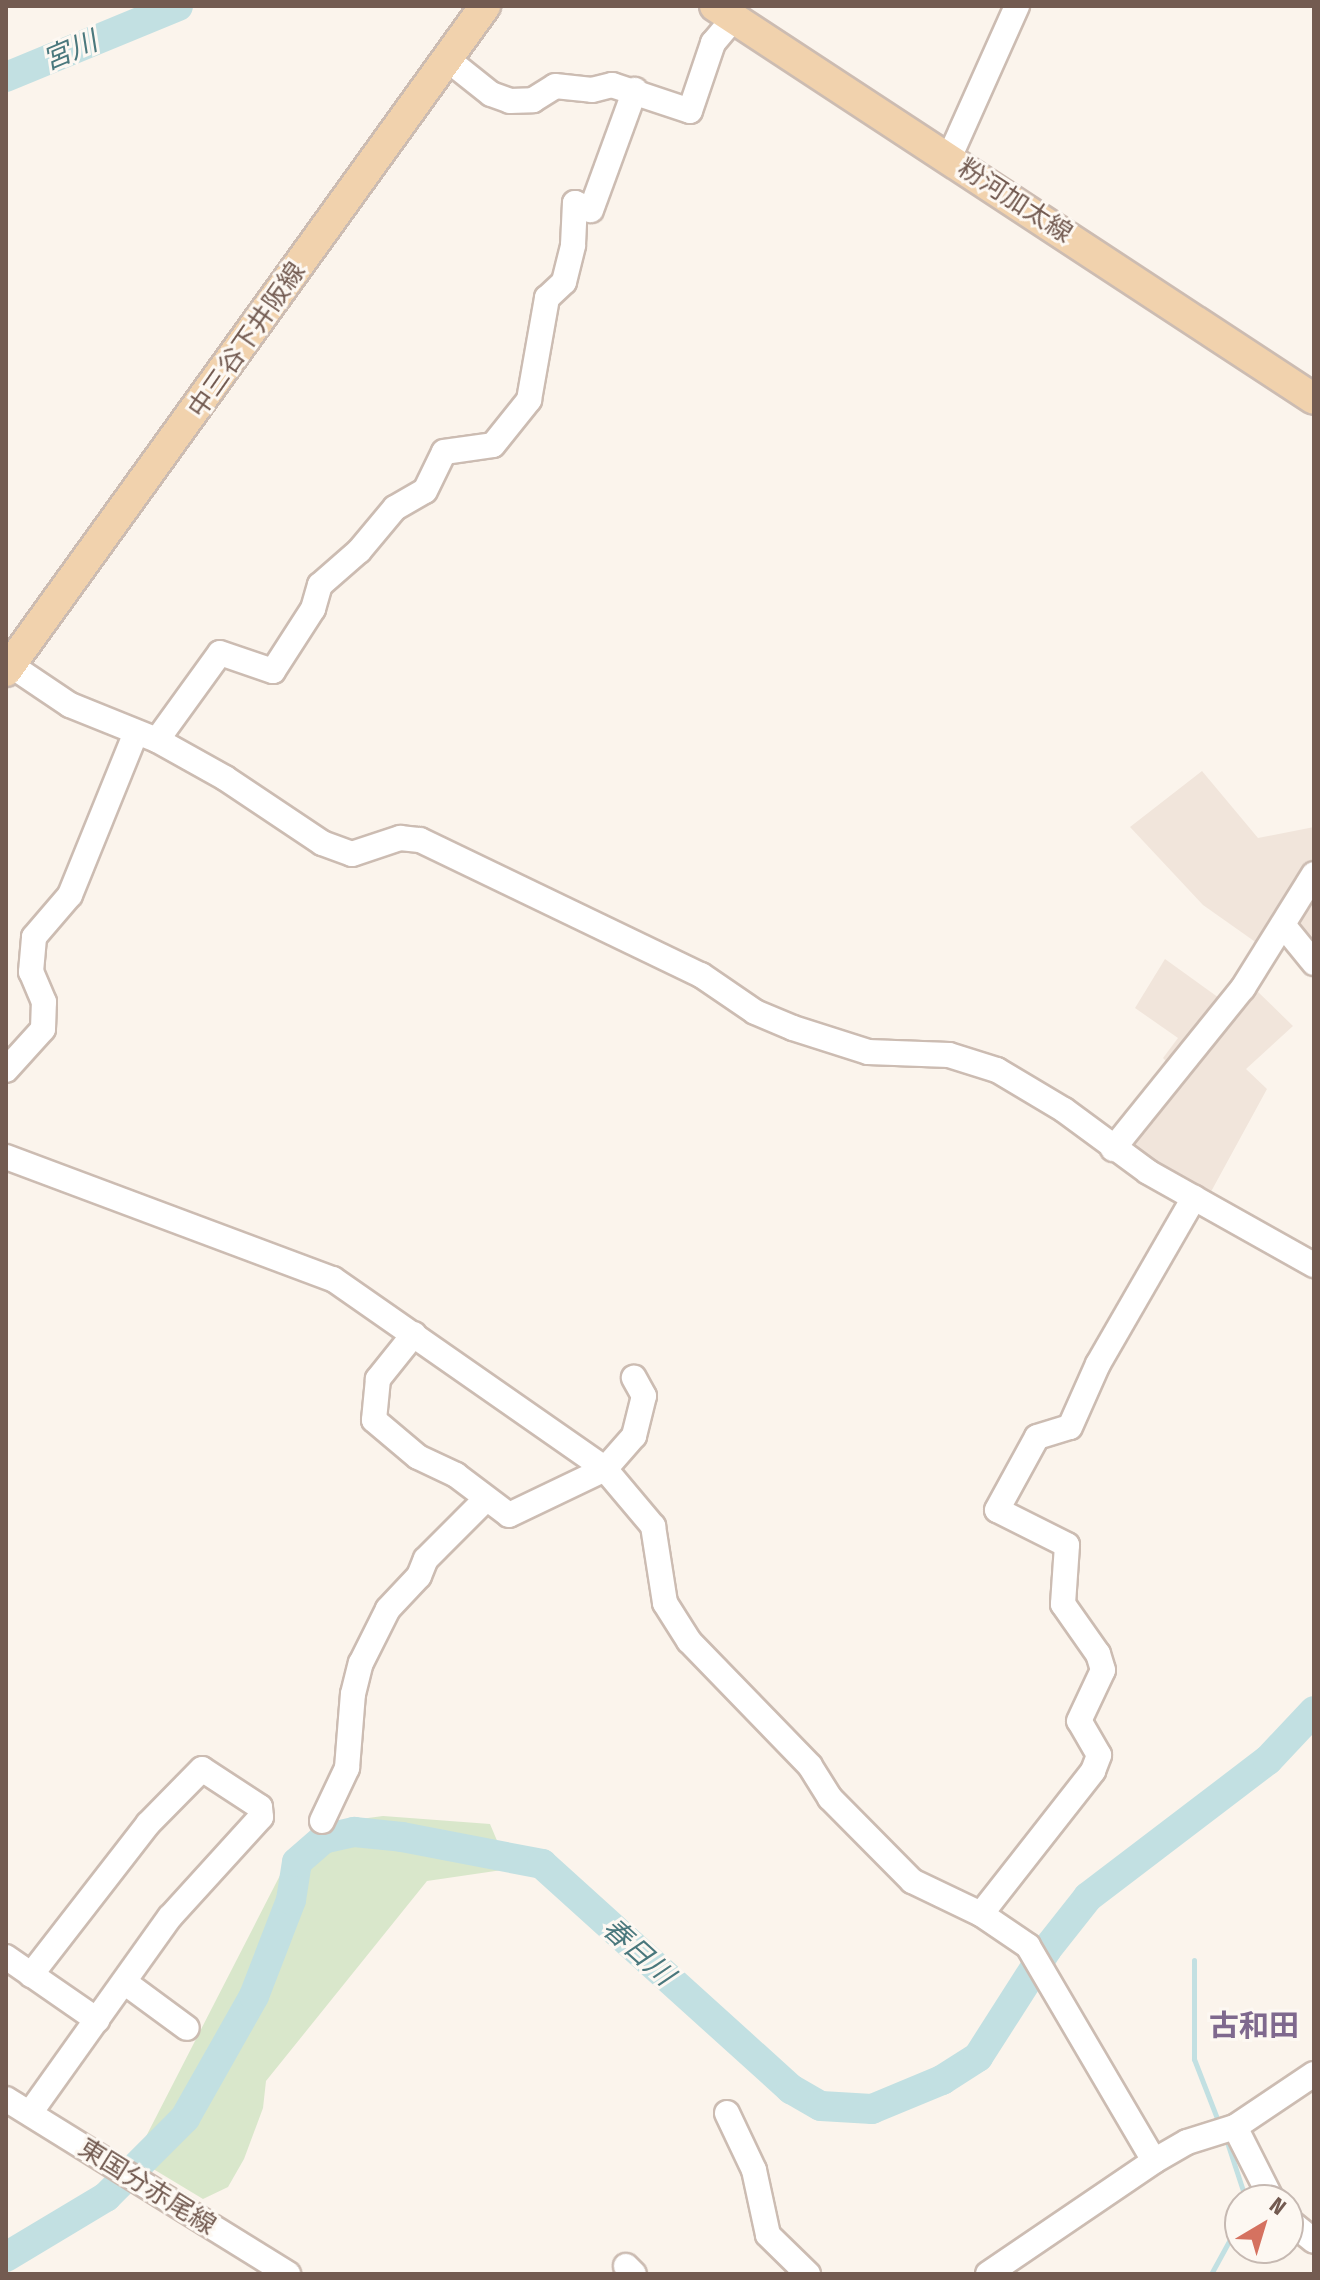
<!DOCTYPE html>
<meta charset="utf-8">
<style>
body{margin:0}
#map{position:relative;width:1320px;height:2280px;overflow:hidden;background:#fbf4ec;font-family:"Fira Sans Condensed","Noto Sans JP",sans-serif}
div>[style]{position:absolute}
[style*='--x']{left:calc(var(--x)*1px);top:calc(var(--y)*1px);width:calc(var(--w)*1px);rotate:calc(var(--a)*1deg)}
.residential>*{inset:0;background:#f1e5db}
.green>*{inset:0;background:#d9e7cb}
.stream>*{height:5px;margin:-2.5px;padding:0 2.5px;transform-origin:2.5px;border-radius:2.5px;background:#c2e0e2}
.river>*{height:30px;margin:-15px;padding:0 15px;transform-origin:15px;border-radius:15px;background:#c2e0e2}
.roads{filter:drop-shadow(2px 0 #ccbcb2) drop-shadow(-2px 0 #ccbcb2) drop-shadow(0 2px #ccbcb2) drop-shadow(0 -2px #ccbcb2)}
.minor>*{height:24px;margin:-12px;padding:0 12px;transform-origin:12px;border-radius:12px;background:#fff}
.major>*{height:30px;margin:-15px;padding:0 15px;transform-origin:15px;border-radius:15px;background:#f1d2ad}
span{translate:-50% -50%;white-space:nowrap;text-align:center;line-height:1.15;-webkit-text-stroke:6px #fdf8f2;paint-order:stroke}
.street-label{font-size:26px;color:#735b51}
.water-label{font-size:28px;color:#4a787d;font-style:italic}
.quarter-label{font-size:30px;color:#7f698e;font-weight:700}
.frame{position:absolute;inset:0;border:8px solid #735b51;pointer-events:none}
.north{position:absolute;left:1224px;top:2184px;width:80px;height:80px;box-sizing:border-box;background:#fdf8f2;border:2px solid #c6b9b2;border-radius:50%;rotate:38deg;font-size:22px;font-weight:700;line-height:32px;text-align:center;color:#735b51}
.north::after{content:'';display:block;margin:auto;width:28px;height:36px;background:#d57260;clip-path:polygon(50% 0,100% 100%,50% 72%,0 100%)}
</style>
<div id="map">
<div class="residential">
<i style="clip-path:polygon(1202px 771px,1258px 838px,1314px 827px,1314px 951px,1289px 925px,1271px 953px,1203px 905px,1130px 827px)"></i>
<i style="clip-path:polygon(1165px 959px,1226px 1003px,1255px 989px,1293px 1026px,1246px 1069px,1267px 1089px,1207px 1199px,1125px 1147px,1181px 1077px,1163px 1058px,1178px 1038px,1135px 1008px)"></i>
</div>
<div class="green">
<i style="clip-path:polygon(383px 1816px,490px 1824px,509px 1869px,427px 1881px,266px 2081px,263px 2108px,244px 2159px,228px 2187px,203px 2199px,135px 2158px,293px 1850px,311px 1833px,338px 1822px)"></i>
</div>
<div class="stream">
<i style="--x:1194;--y:1960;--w:99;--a:90"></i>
<i style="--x:1194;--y:2059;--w:72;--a:68.8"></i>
<i style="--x:1226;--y:2139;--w:64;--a:71.8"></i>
<i style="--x:1211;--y:2274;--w:60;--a:-61.3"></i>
</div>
<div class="river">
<i style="--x:6;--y:77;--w:186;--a:-22.4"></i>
<i style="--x:6;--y:2257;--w:117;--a:-31"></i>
<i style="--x:106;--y:2197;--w:112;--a:-45"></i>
<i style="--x:185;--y:2118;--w:140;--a:-60.5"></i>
<i style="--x:254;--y:1996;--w:103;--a:-68.9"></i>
<i style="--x:291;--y:1900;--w:38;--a:-81"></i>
<i style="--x:297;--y:1862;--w:35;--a:-41"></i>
<i style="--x:323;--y:1839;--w:32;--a:-13"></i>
<i style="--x:354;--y:1832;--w:48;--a:5.9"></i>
<i style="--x:402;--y:1837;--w:143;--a:10.9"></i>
<i style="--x:542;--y:1864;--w:336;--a:42.1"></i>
<i style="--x:791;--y:2089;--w:34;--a:30"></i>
<i style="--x:821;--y:2106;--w:51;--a:3.4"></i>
<i style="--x:872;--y:2109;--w:76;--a:-22.5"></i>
<i style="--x:942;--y:2080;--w:43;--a:-32.6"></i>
<i style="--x:978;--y:2057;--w:128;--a:-57.4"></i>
<i style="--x:1047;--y:1949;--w:66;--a:-51.7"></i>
<i style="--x:1088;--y:1897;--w:226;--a:-37.3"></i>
<i style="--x:1268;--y:1760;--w:67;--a:-46.8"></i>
</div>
<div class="roads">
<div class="minor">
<i style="--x:447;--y:59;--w:56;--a:38.5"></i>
<i style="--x:491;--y:94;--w:20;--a:20"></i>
<i style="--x:510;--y:101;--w:23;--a:-2"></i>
<i style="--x:533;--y:100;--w:26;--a:-32"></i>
<i style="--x:555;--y:86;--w:37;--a:6"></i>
<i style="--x:592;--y:90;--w:21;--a:-14"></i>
<i style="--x:612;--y:85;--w:82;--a:18.4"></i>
<i style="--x:690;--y:111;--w:72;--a:-71.3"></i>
<i style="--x:713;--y:43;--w:33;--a:-50"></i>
<i style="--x:949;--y:158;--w:167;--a:-65.9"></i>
<i style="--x:6;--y:662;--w:77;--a:33.9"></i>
<i style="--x:70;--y:705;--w:94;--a:21.9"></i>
<i style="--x:157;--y:740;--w:78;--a:29.2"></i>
<i style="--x:225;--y:778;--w:117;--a:33.8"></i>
<i style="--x:322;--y:843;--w:32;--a:20"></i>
<i style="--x:352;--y:854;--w:51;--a:-18.4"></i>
<i style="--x:400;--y:838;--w:20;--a:6"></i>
<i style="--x:420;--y:840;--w:312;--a:25.7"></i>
<i style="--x:701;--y:975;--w:65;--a:34.4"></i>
<i style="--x:755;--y:1012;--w:41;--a:22.8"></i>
<i style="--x:793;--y:1028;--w:79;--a:17.7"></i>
<i style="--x:868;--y:1052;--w:81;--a:2.1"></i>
<i style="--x:949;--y:1055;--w:50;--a:17.4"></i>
<i style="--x:997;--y:1070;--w:78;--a:30.8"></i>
<i style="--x:1064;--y:1110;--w:104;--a:36.4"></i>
<i style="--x:1148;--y:1172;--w:190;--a:29.3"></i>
<i style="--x:157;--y:740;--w:107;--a:-54.1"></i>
<i style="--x:220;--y:653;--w:56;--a:18.8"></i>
<i style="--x:273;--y:671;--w:74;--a:-57.2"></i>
<i style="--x:313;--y:609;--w:25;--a:-74"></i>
<i style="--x:320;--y:585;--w:52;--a:-41.1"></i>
<i style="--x:359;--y:551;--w:56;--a:-50.1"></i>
<i style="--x:395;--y:508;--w:34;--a:-30"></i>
<i style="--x:425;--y:491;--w:43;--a:-64"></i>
<i style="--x:444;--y:452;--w:49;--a:-8.1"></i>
<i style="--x:493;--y:445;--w:58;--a:-51.3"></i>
<i style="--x:529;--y:400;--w:104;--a:-80"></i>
<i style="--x:547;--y:298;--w:23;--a:-43"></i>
<i style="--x:564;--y:282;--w:38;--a:-76"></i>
<i style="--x:573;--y:245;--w:42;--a:-87.3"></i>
<i style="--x:575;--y:203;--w:17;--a:24"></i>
<i style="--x:591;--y:210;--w:128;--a:-69.9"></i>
<i style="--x:1283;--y:925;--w:49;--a:50.8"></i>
<i style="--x:6;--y:1070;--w:55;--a:-47.9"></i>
<i style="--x:43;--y:1029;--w:27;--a:-88"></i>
<i style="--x:44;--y:1002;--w:33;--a:-113"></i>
<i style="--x:31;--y:972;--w:35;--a:-85"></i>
<i style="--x:34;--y:937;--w:55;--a:-49.4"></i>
<i style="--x:70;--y:895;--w:173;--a:-67.9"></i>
<i style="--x:1113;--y:1149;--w:207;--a:-51.1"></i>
<i style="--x:1243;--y:988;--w:134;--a:-58.1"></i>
<i style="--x:6;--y:1157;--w:349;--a:20.5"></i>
<i style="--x:333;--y:1279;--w:332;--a:34.9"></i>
<i style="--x:605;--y:1469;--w:75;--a:49.9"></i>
<i style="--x:653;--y:1526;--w:78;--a:81.1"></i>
<i style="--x:665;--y:1603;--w:45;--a:57.7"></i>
<i style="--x:689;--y:1641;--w:174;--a:45.9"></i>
<i style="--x:810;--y:1766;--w:38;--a:58"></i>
<i style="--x:830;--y:1798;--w:117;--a:45.3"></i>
<i style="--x:912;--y:1881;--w:76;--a:25.6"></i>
<i style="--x:981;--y:1914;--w:57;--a:34.2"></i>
<i style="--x:1028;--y:1946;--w:249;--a:59.6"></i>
<i style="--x:414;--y:1334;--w:58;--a:128.7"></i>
<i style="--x:378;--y:1379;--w:41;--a:95.6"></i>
<i style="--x:374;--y:1420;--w:57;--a:40.1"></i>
<i style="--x:418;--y:1457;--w:42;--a:25.3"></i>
<i style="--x:456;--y:1475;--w:66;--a:37"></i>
<i style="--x:509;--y:1515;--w:106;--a:-25.6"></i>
<i style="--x:605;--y:1469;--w:44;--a:-48.7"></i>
<i style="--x:634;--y:1436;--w:41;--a:-76"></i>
<i style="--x:644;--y:1396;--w:21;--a:-119"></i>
<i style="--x:322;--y:1821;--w:59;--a:-64.7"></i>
<i style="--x:347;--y:1768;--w:74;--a:-85.4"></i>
<i style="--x:353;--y:1694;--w:32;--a:-76"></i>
<i style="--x:361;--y:1663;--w:60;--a:-63.4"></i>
<i style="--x:388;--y:1609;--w:45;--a:-46.8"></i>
<i style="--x:419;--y:1576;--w:18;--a:-68"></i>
<i style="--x:426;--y:1559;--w:83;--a:-45"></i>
<i style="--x:981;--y:1914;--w:182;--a:-51.9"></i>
<i style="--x:1093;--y:1771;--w:17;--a:-69"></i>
<i style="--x:1099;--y:1755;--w:39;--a:-120"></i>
<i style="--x:1079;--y:1721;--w:56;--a:-64.8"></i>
<i style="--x:1103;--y:1670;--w:17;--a:-107"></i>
<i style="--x:1098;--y:1654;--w:61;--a:-125"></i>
<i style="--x:1063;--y:1604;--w:59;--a:-86.1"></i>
<i style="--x:1067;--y:1545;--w:78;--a:-153.4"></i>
<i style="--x:997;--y:1510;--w:83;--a:-61.3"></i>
<i style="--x:1037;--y:1437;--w:34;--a:-17"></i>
<i style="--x:1070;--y:1427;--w:69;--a:-66"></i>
<i style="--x:1098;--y:1364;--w:192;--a:-60"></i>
<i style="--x:6;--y:1957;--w:111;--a:34.7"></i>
<i style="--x:127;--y:1984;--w:74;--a:36.3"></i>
<i style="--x:6;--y:2099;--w:332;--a:31.8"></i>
<i style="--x:30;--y:2113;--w:241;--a:-54.5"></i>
<i style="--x:170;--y:1917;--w:135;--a:-47.7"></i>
<i style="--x:261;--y:1817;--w:10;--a:-96"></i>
<i style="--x:260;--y:1807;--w:69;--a:-146.8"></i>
<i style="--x:202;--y:1769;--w:77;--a:134.5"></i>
<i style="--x:148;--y:1824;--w:191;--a:127.8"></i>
<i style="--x:727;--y:2113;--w:63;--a:64.7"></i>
<i style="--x:754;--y:2170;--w:66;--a:77.8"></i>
<i style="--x:768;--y:2235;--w:56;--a:44.3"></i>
<i style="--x:1235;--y:2127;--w:82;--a:63.1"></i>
<i style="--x:1288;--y:2220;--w:33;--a:39"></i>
<i style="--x:626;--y:2266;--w:11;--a:45"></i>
<i style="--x:988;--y:2274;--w:201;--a:-34.2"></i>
<i style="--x:1154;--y:2161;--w:38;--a:-30"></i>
<i style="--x:1187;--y:2142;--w:50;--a:-17.4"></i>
<i style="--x:1235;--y:2127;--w:95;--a:-33.9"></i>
</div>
<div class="major">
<i style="--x:715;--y:6;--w:716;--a:33.27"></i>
<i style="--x:6;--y:671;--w:820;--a:-54.23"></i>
</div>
</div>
<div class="street-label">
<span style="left:1015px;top:201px;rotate:33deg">粉河加太線</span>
<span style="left:247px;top:340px;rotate:-55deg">中三谷下井阪線</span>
<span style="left:147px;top:2187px;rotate:32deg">東国分赤尾線</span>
</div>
<div class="water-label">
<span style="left:70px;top:51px;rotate:-23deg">宮川</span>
<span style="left:638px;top:1952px;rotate:42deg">春日川</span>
</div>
<div class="quarter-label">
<span style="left:1254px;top:2026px">古和田</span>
</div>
<div class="frame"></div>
<div class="north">N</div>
</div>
